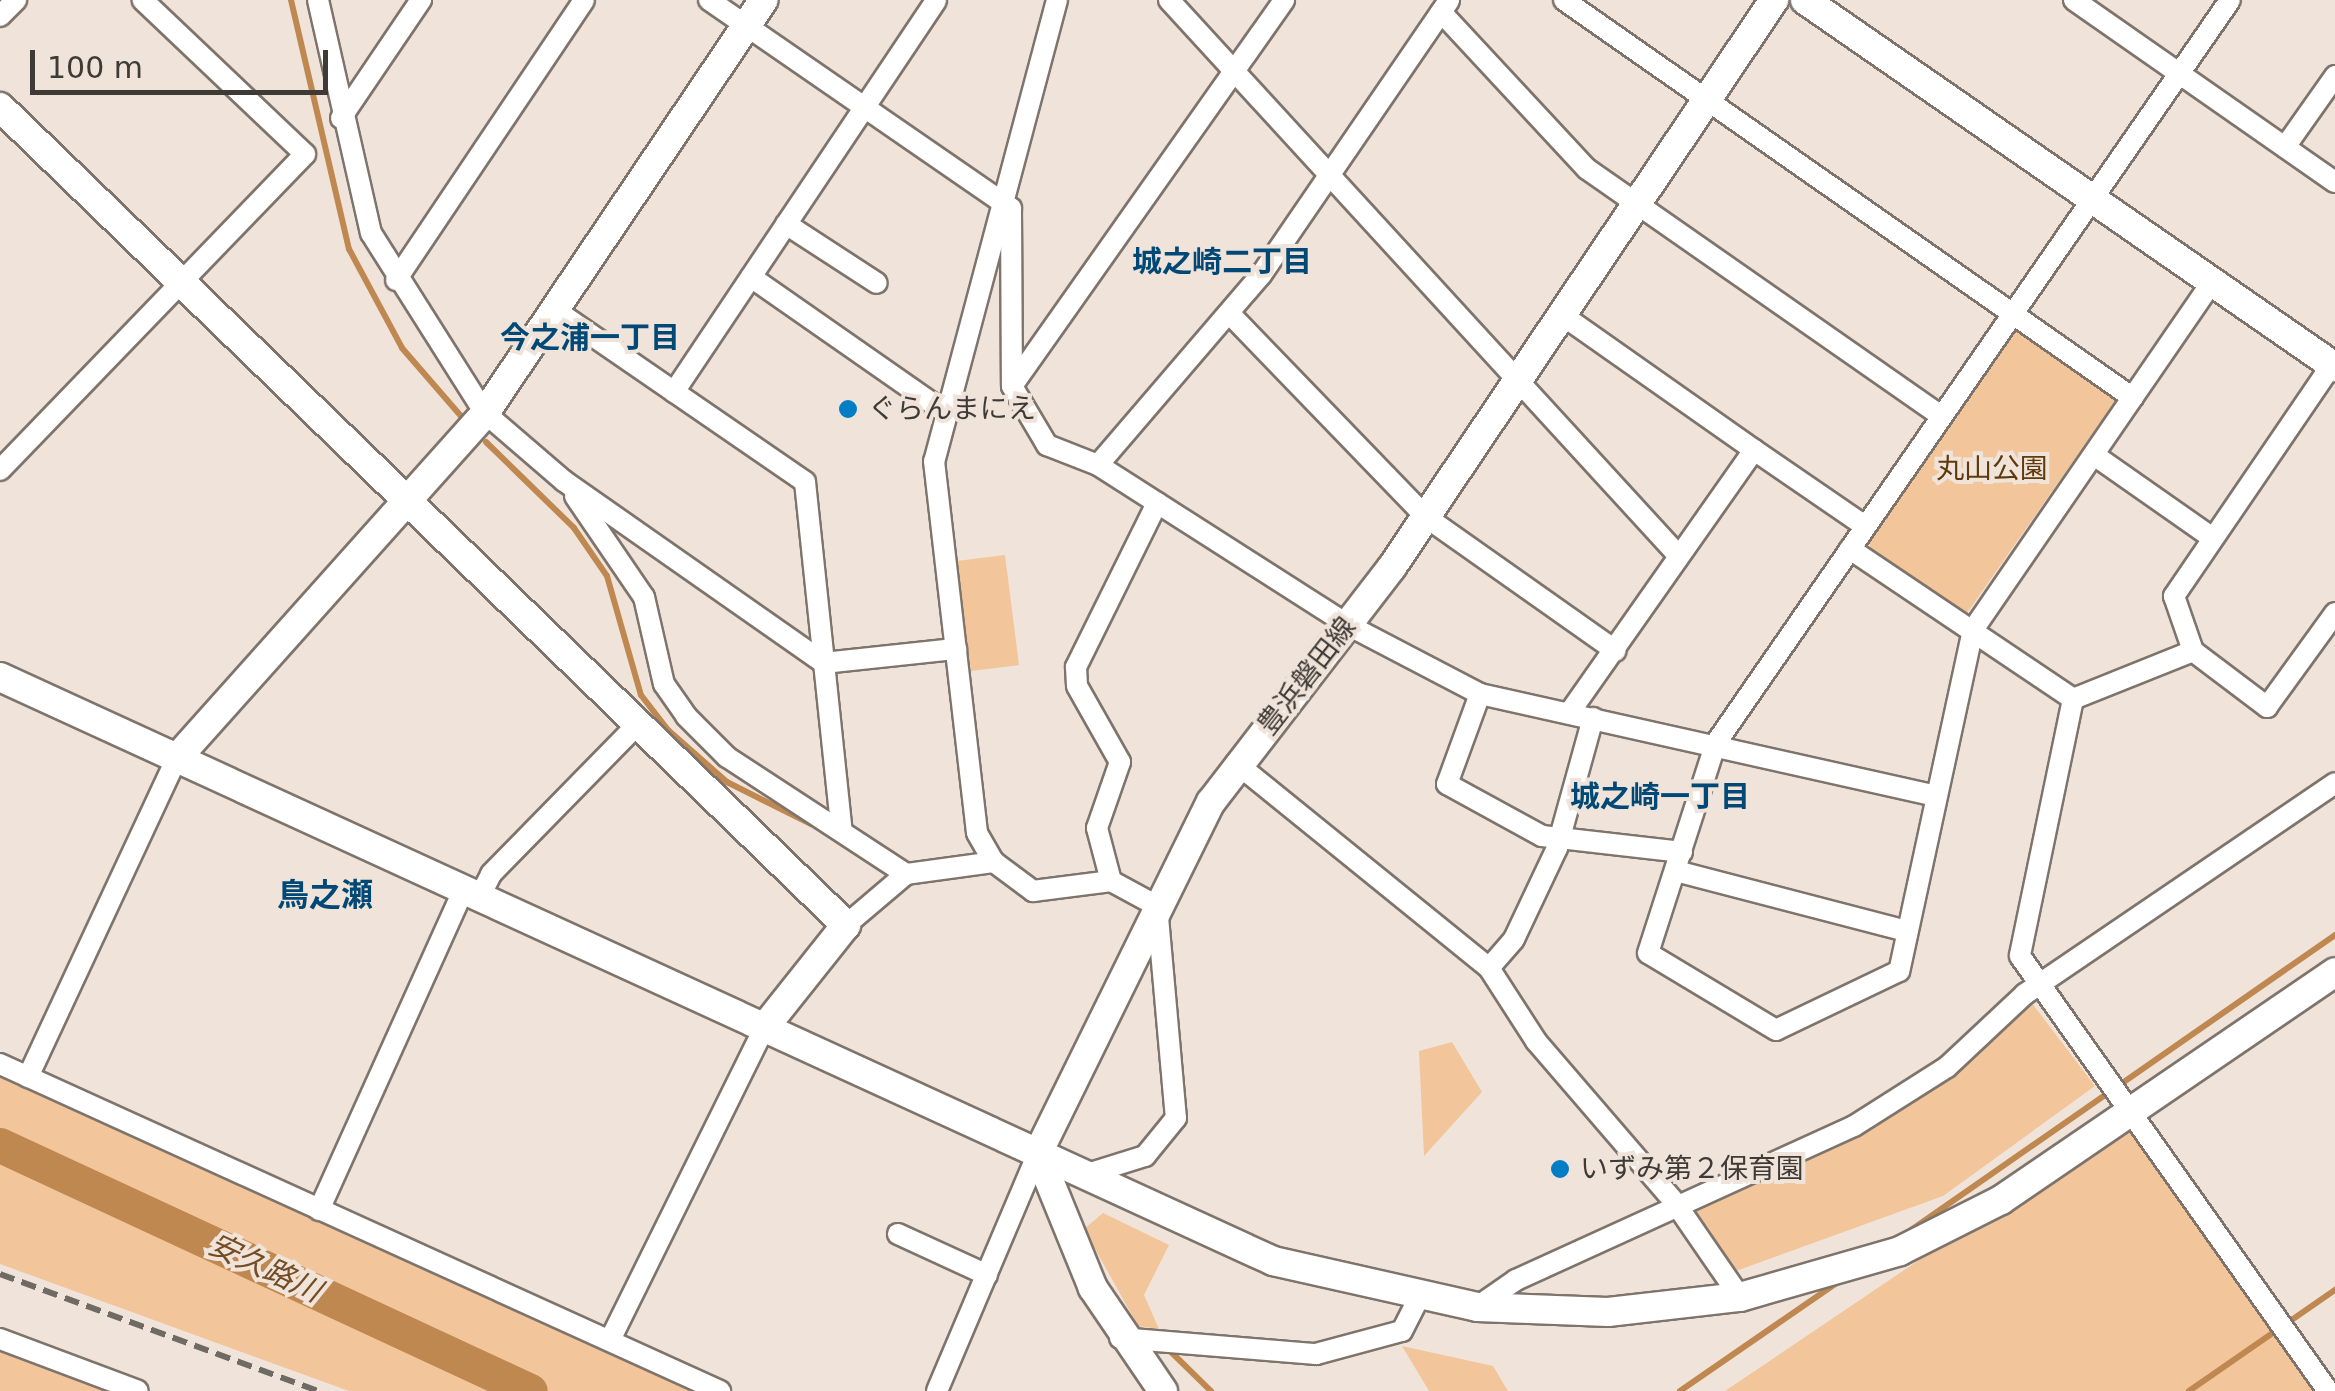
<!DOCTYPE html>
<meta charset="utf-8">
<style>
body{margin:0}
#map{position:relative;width:2335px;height:1391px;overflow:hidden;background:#f0e4da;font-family:"DejaVu Sans","Noto Sans JP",sans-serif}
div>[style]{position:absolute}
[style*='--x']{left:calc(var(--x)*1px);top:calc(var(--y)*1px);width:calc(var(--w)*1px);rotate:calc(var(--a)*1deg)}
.green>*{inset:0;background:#f2c59b}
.stream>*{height:6px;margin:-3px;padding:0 3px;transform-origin:3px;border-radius:3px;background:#bf8850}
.river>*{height:35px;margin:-17.5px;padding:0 17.5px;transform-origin:17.5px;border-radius:17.5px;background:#bf8850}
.roads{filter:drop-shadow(2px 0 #7e746b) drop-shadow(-2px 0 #7e746b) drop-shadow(0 2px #7e746b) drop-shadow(0 -2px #7e746b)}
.street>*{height:20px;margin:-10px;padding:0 10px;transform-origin:10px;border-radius:10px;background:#fff}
.secondary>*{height:28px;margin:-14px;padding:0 14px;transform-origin:14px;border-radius:14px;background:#fff}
.rail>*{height:6px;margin-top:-3px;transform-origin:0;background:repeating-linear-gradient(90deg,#706a64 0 15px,transparent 0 23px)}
.dots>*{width:28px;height:28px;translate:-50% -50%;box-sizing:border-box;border:5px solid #f0e4da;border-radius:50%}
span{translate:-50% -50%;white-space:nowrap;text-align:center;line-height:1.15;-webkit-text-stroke:8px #f0e4da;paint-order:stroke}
.poi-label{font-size:28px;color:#3e3a36}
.left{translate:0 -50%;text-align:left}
.park-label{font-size:28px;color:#5f3a0d}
.street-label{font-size:28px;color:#3e3a36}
.neighbourhood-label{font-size:30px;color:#004876;font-weight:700}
.water-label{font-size:30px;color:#734c22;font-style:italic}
.quarter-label{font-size:32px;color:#004876;font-weight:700}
.scale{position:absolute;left:30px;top:50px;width:298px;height:45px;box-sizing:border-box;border:5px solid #3e3a36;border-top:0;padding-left:12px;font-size:30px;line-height:35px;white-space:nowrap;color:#3e3a36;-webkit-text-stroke:8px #f0e4da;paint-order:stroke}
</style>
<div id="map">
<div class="green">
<i style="clip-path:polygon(2018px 328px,2115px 401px,1967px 613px,1870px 549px,1870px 538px,2008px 330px)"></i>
<i style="clip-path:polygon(1005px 555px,1019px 665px,971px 671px,957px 561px)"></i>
<i style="clip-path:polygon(2025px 994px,2095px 1086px,1943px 1196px,1725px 1275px,1681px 1212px,1900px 1096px)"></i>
<i style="clip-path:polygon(1452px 1042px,1482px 1092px,1424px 1156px,1419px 1051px)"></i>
<i style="clip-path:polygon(0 1069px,712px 1391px,349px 1391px,0 1264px)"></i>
<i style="clip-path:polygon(2131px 1117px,2328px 1391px,1725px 1391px)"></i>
<i style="clip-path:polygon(1103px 1213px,1169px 1245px,1144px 1295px,1159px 1329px,1138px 1326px,1084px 1229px)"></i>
<i style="clip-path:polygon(0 1339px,139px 1391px,0 1391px)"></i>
<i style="clip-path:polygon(1402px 1346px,1493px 1366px,1508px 1391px,1429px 1391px)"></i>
</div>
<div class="stream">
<i style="--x:291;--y:0;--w:256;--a:76.9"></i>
<i style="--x:349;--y:249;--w:112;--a:61.8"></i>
<i style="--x:402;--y:348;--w:90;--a:49.1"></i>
<i style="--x:486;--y:442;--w:123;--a:44.3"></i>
<i style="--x:574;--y:528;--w:58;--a:55.5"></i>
<i style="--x:607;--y:576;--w:124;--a:74.1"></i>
<i style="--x:641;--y:695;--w:44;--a:52.4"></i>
<i style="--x:668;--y:730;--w:79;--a:41.4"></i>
<i style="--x:727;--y:782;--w:94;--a:26.6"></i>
<i style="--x:1901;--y:1237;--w:529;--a:-34.83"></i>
<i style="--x:1166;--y:1347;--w:63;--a:44.4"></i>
<i style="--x:1680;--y:1391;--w:192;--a:-34.6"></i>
<i style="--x:2189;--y:1391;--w:178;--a:-34.7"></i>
</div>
<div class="river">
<i style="--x:0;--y:1145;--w:584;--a:24.9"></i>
</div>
<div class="roads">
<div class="street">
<i style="--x:318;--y:0;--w:239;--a:77.2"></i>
<i style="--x:371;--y:233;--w:213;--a:57.7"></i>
<i style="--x:485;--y:413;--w:104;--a:40.7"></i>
<i style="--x:564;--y:481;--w:317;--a:35"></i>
<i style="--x:824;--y:663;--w:133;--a:-6.1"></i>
<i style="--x:709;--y:0;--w:367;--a:34.6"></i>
<i style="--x:1011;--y:208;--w:178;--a:89.7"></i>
<i style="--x:1012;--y:386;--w:69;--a:59.3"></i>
<i style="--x:1047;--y:445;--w:55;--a:21.4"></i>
<i style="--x:1098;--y:465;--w:297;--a:32.6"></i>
<i style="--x:1348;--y:625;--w:149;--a:27.6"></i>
<i style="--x:1480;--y:694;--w:467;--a:12.6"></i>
<i style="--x:1057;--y:0;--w:477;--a:104.9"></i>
<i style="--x:934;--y:461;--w:374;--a:83.4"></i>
<i style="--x:977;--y:833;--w:34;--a:60"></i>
<i style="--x:994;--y:862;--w:49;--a:36.6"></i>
<i style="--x:1033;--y:891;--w:79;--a:-7.3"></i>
<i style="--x:1111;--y:881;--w:52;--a:28.5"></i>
<i style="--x:1157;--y:906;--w:213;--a:84.9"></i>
<i style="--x:1176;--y:1118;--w:49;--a:129.2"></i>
<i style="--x:1145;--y:1156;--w:64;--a:162.7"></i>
<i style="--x:1169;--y:0;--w:753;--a:47.48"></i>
<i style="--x:1564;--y:0;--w:694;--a:34.97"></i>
<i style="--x:2074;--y:0;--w:318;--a:34.9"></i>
<i style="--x:1441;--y:12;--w:214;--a:47.1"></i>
<i style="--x:1587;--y:169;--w:429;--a:34.9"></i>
<i style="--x:0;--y:16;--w:23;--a:-45"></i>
<i style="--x:341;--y:118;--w:143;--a:-55.9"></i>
<i style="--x:2285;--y:147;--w:87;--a:-54.8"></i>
<i style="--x:786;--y:224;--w:108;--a:33"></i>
<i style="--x:751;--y:277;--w:233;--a:34.9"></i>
<i style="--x:396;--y:280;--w:337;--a:-56.1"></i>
<i style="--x:2212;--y:282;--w:422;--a:124.5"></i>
<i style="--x:1973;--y:630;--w:349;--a:102.2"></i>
<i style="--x:1899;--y:971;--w:136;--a:154.4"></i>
<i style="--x:1776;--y:1030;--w:149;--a:-149"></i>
<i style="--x:1648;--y:953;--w:221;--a:-72.1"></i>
<i style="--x:1716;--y:743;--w:903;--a:-55.32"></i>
<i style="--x:555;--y:310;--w:303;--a:34.5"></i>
<i style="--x:805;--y:482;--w:347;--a:84"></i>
<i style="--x:1229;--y:313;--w:284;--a:46"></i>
<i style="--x:1426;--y:517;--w:232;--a:35.2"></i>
<i style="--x:1565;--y:317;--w:231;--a:35.1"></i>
<i style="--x:1754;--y:450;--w:322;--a:125.1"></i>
<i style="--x:2335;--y:360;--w:286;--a:124.3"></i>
<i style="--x:2174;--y:596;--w:58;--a:70.9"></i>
<i style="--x:2193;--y:651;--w:93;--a:37.1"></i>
<i style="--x:2267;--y:707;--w:116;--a:-54.1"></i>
<i style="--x:1012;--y:386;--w:472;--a:-54.8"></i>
<i style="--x:674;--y:392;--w:471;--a:-56.2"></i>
<i style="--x:1754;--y:450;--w:135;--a:34.4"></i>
<i style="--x:2094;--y:455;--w:143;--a:35"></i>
<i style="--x:1098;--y:465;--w:250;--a:-49.4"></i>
<i style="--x:1261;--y:275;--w:333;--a:-55.6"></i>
<i style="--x:0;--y:470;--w:439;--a:-46"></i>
<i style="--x:305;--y:154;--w:224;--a:-136.5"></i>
<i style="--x:575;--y:496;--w:122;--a:55.7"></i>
<i style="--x:644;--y:597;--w:89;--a:77.1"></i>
<i style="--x:664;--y:684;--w:39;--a:55"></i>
<i style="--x:686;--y:716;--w:58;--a:45"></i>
<i style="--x:727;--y:757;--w:214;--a:33.2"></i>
<i style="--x:1850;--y:549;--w:269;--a:33.9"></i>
<i style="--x:1480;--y:694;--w:96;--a:110.1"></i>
<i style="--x:1447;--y:784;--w:108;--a:28.7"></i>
<i style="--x:1542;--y:836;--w:141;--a:6.5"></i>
<i style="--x:2073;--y:699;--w:262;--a:101.7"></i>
<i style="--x:2020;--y:956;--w:533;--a:54.7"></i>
<i style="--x:2073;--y:699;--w:129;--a:-21.8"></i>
<i style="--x:1236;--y:763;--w:326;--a:39"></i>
<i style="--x:1489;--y:968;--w:38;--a:-49"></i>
<i style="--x:1514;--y:939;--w:101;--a:-64.7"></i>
<i style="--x:1557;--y:848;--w:135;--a:-74.5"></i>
<i style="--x:1676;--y:871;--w:239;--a:14.6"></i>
<i style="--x:1111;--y:881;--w:55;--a:-104.8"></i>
<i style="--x:1097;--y:828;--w:70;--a:-70.8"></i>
<i style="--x:1120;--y:762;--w:87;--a:-119.5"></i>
<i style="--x:1077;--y:686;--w:19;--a:-93"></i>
<i style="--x:1076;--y:667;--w:183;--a:-63.7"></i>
<i style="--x:479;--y:898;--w:27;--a:-63"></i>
<i style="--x:491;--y:874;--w:211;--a:-45.6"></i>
<i style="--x:846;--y:925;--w:79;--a:-40.4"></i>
<i style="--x:906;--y:874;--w:89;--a:-7.8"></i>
<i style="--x:1489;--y:968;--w:87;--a:57.2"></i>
<i style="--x:1536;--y:1041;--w:215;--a:49.3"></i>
<i style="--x:1676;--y:1204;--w:113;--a:55.5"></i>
<i style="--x:0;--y:1064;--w:791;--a:24.43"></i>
<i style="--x:28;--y:1077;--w:352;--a:-65"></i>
<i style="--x:319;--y:1210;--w:350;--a:-65.7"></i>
<i style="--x:898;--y:1234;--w:98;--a:24.7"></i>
<i style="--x:1477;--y:1307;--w:47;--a:-34.7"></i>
<i style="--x:1516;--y:1280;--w:371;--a:-24.5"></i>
<i style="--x:1854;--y:1126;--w:110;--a:-32.4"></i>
<i style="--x:1947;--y:1067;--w:107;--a:-43.1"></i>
<i style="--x:2025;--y:994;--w:375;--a:-34.2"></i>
<i style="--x:611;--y:1338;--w:346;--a:-63.7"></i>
<i style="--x:1120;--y:1338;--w:197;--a:4.7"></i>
<i style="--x:1316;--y:1354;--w:89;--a:-15"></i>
<i style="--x:1402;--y:1331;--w:37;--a:-63"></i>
<i style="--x:0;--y:1339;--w:147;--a:20.6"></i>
<i style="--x:937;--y:1391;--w:259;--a:-67"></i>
</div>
<div class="secondary">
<i style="--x:1805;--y:0;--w:645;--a:34.7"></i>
<i style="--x:0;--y:107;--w:1177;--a:44.04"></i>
<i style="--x:846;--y:925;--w:132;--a:128.5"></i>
<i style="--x:0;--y:677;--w:1401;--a:24.64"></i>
<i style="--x:1273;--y:1261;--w:209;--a:12.7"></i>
<i style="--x:1477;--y:1307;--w:131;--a:2.2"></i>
<i style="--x:1608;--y:1312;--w:133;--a:-6.5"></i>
<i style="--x:1740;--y:1297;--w:166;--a:-16"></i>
<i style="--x:1900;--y:1251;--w:113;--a:-26.8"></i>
<i style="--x:2001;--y:1200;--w:404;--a:-34.3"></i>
<i style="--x:177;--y:758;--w:462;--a:-48.2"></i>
<i style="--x:485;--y:413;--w:498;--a:-56"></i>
<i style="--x:1163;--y:1391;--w:125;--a:-124.2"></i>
<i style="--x:1093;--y:1288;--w:146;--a:-112.2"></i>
<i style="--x:1038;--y:1153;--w:391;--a:-63.8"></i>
<i style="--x:1211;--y:802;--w:297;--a:-52.4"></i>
<i style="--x:1392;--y:567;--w:684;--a:-56.03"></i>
</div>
</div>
<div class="rail">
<i style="--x:0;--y:1274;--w:339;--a:20.2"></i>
</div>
<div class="dots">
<i style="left:848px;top:409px;background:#017dc5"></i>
<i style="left:1560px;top:1169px;background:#017dc5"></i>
</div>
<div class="poi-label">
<span class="left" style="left:868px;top:409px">ぐらんまにえ</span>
<span class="left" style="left:1580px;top:1169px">いずみ第２保育園</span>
</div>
<div class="park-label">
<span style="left:1992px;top:469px">丸山公園</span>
</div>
<div class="street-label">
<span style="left:1307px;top:676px;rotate:-52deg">豊浜磐田線</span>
</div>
<div class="neighbourhood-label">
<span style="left:1222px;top:262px">城之崎二丁目</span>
<span style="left:590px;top:338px">今之浦一丁目</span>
<span style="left:1660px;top:797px">城之崎一丁目</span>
</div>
<div class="water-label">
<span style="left:265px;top:1268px;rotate:25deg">安久路川</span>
</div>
<div class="quarter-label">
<span style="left:325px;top:895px">鳥之瀬</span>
</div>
<div class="scale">100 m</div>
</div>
